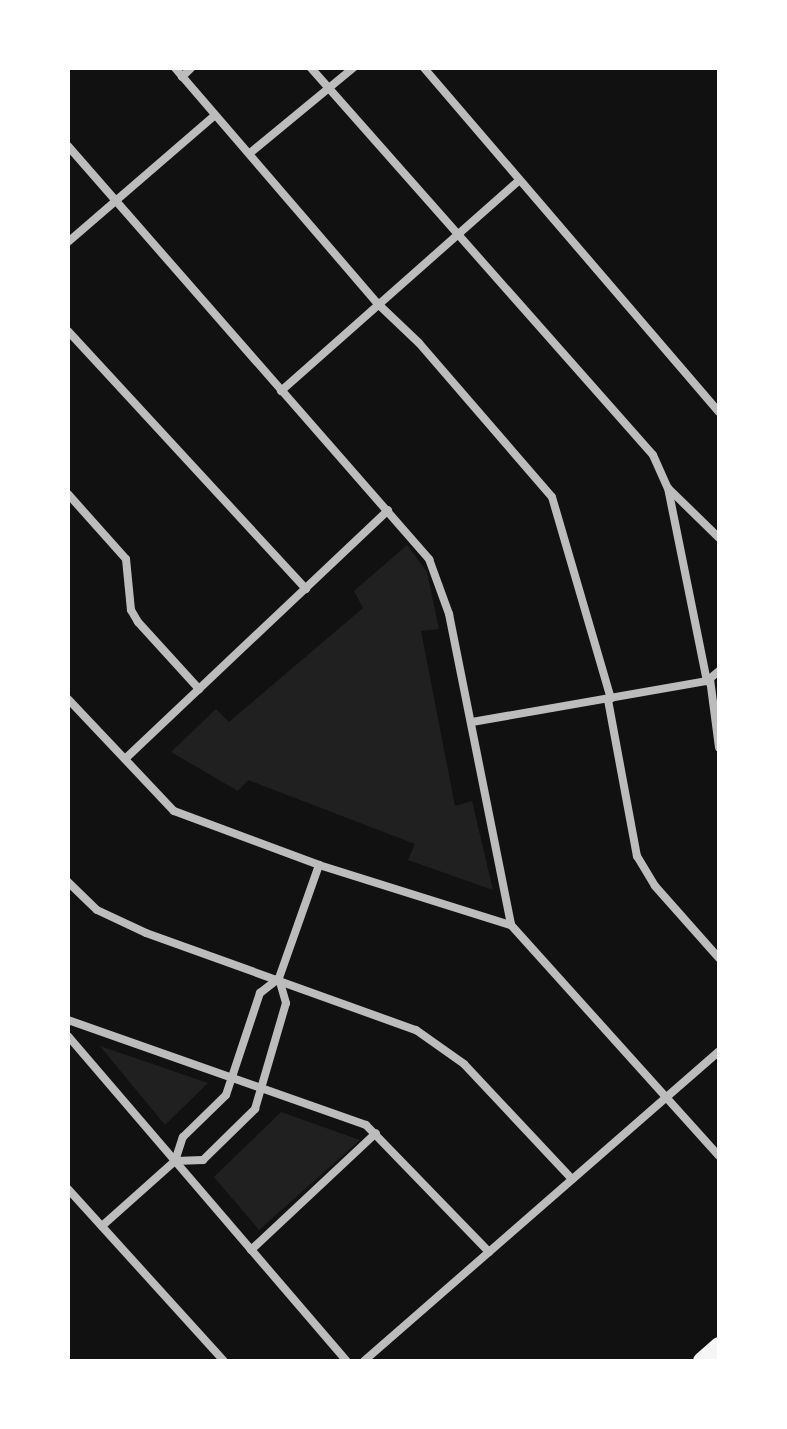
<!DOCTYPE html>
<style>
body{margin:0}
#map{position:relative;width:787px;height:1429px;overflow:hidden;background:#111;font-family:"Alegreya Sans",sans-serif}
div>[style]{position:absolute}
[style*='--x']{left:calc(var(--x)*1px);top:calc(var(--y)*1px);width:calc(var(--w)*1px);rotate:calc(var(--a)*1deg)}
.green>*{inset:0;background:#202020}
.minor>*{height:8px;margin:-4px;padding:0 4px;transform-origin:4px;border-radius:4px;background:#bcbcbc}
.primary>*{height:18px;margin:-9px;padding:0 9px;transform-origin:9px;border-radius:9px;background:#f5f5f5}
span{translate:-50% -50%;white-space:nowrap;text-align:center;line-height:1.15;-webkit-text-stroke:8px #fff;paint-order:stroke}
.frame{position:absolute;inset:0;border:70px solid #fff;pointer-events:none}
</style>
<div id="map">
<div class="green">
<i style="clip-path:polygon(407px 545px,427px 572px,439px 629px,421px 631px,455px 806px,472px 801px,493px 890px,408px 860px,415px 844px,248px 780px,238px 791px,171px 752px,216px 709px,229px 722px,363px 608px,354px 591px)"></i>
<i style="clip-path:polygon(100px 1046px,208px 1083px,165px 1125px)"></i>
<i style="clip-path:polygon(281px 1112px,360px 1140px,259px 1230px,214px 1177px)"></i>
</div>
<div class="minor">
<i style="--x:175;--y:68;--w:310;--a:49.3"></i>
<i style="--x:377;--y:303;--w:58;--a:43.6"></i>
<i style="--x:419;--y:343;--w:203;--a:49.2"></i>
<i style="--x:552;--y:497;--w:210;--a:73.7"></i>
<i style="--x:311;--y:68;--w:516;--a:48.53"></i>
<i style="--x:653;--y:455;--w:36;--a:66"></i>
<i style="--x:668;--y:488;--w:197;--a:78.6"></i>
<i style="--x:424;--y:68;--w:453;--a:49.4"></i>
<i style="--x:182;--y:77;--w:13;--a:-45"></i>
<i style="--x:68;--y:146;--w:549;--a:48.84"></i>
<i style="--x:429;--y:559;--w:59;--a:70"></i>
<i style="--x:449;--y:614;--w:317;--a:78.7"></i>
<i style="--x:250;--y:153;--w:134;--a:-39.5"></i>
<i style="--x:68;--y:242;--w:194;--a:-40.8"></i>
<i style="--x:68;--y:331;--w:351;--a:47.3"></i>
<i style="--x:281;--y:391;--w:317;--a:-41.5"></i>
<i style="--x:669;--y:489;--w:70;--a:44.4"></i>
<i style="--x:68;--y:494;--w:87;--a:48.3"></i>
<i style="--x:126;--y:559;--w:51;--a:84.4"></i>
<i style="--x:131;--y:610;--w:14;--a:60"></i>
<i style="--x:138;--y:622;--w:91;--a:47.7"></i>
<i style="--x:710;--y:679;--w:69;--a:82.5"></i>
<i style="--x:68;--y:699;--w:154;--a:46.6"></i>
<i style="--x:174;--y:811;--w:155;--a:20.4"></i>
<i style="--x:319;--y:865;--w:201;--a:17.4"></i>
<i style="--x:511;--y:925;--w:311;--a:48"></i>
<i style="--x:608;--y:700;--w:159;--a:79.5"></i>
<i style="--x:637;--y:856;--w:35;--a:59"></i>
<i style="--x:655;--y:886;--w:96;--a:48.4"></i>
<i style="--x:472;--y:722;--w:239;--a:-9.9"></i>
<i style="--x:707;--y:681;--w:16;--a:-40"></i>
<i style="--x:125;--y:759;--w:362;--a:-43.4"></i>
<i style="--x:68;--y:882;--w:40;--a:44"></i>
<i style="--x:97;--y:910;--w:54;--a:25.1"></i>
<i style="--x:146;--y:933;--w:287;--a:19.8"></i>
<i style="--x:416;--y:1030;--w:59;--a:35.3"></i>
<i style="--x:464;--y:1064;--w:158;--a:46.8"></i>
<i style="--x:68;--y:1020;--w:316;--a:19.4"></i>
<i style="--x:366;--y:1125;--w:177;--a:45.9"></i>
<i style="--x:68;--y:1036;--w:428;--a:49.4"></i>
<i style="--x:175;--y:1161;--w:28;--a:-2"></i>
<i style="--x:203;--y:1160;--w:73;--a:-44.4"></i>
<i style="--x:255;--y:1109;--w:110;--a:-73.7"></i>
<i style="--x:286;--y:1003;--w:26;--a:-106"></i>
<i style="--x:279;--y:978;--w:120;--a:-70.5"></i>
<i style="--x:68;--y:1189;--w:232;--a:47.8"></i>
<i style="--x:102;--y:1226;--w:98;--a:-41.7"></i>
<i style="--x:175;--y:1161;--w:25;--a:-72"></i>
<i style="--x:183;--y:1137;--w:60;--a:-44.3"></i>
<i style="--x:226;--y:1095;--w:108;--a:-71.6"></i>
<i style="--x:260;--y:993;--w:24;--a:-38"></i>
<i style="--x:251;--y:1250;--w:171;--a:-43.1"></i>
<i style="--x:364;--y:1361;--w:471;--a:-41.1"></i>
</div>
<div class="primary">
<i style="--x:702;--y:1361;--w:23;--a:-41"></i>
</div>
<div class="frame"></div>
</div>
